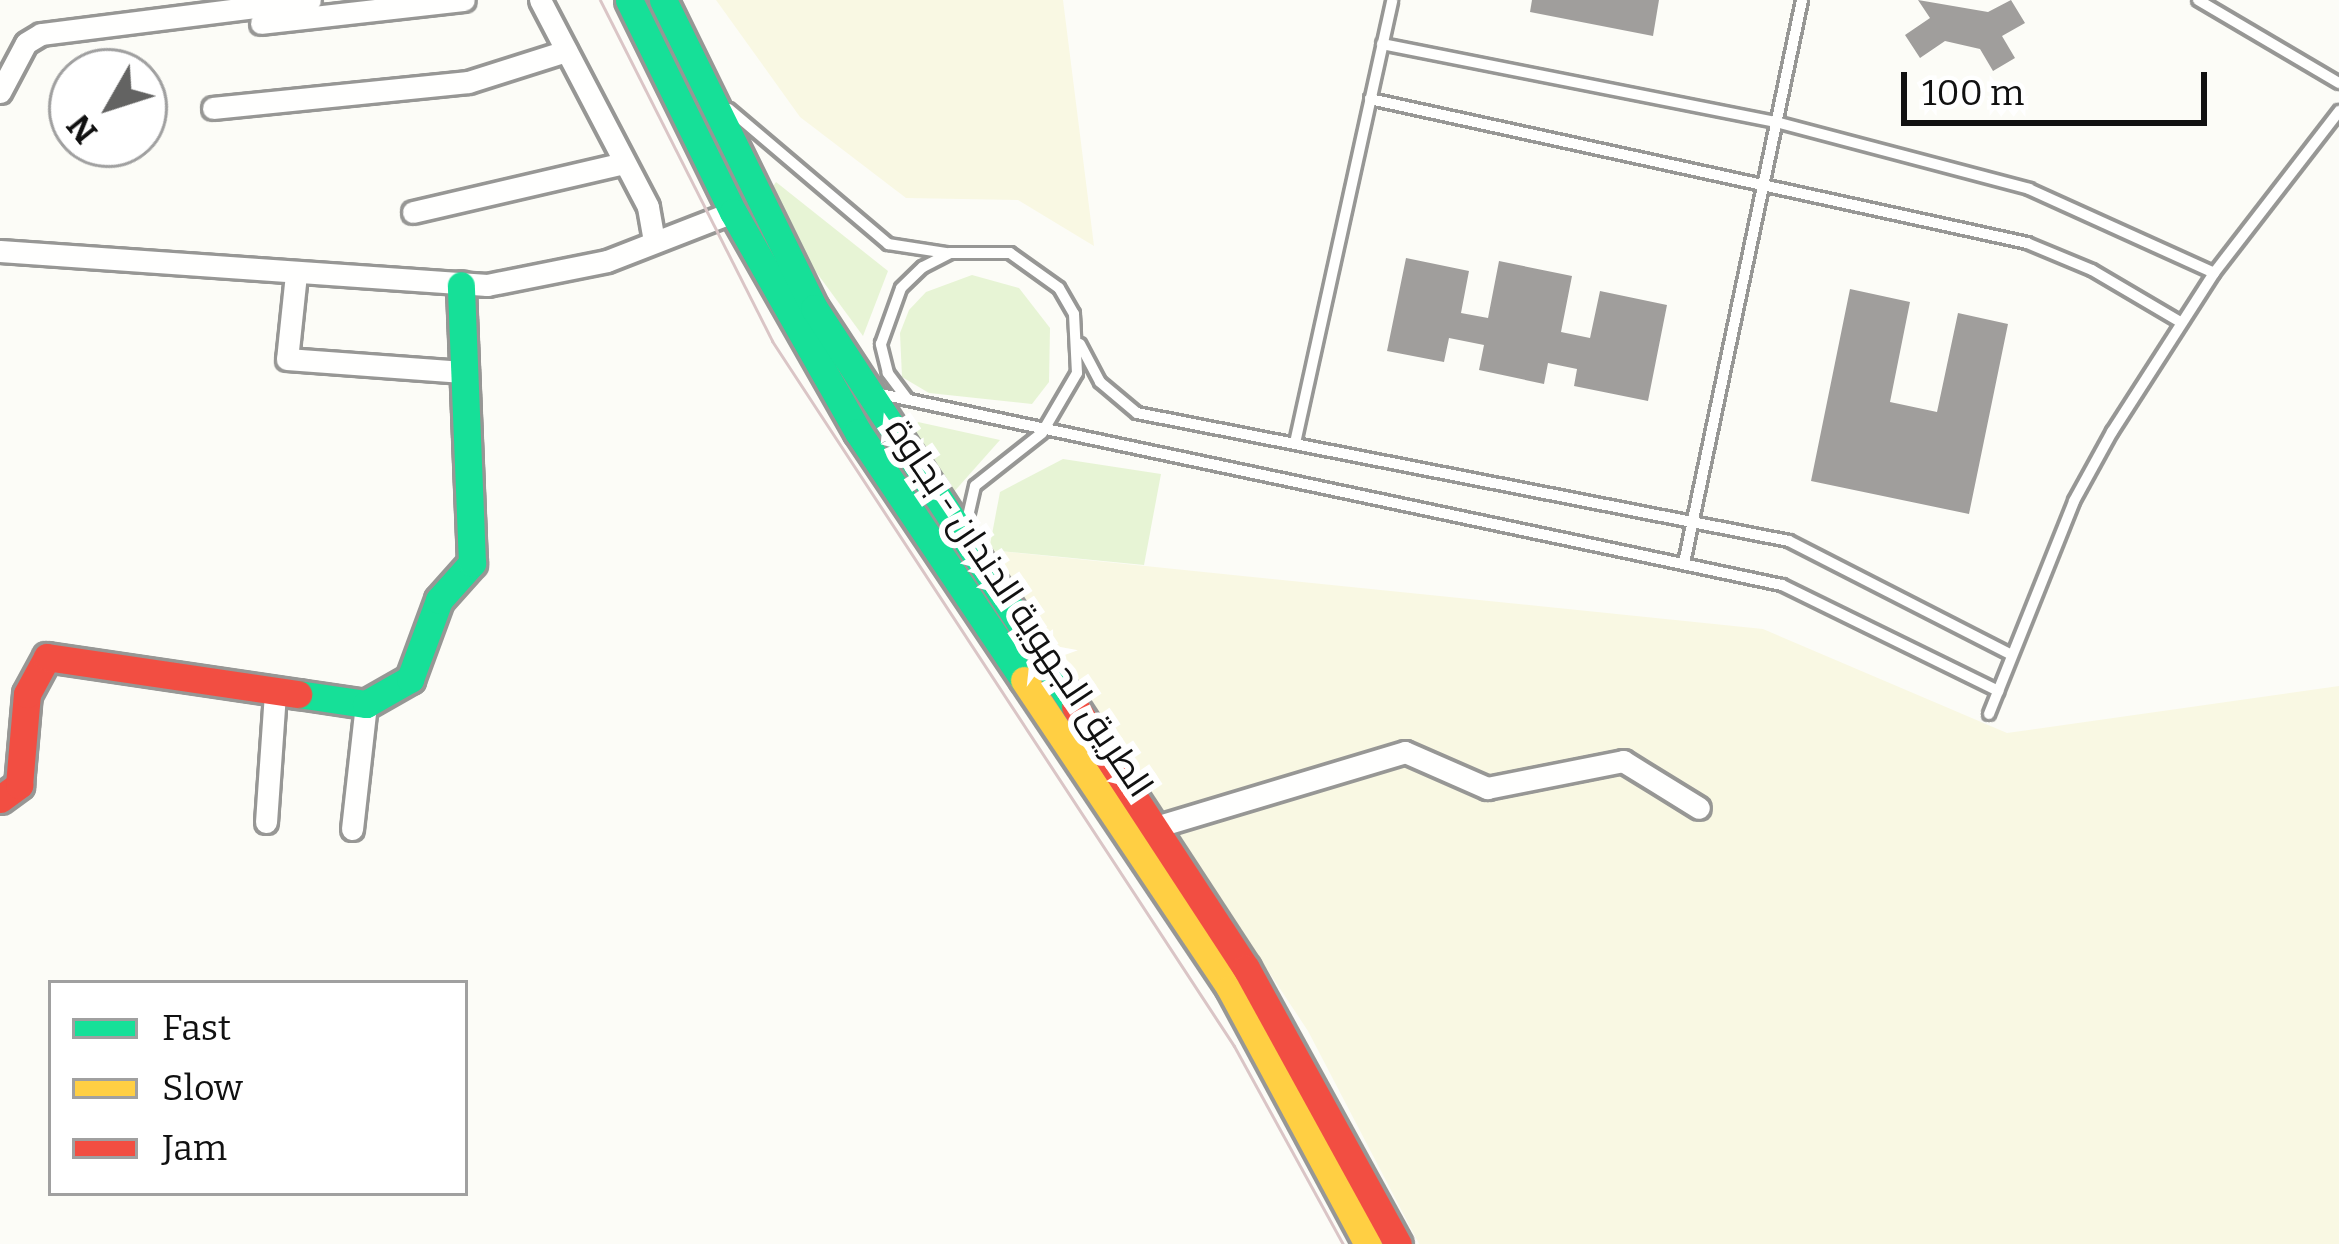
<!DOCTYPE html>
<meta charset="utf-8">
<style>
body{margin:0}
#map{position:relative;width:2339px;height:1244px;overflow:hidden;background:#fcfcf7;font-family:Bitter,Cairo,serif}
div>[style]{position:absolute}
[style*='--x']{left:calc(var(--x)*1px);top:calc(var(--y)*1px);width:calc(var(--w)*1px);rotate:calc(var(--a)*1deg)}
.farmland>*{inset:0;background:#f9f8e3}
.green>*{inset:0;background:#e7f4d5}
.building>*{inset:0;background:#a09e9c}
.roads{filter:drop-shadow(3px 0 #979795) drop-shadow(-3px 0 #979795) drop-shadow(0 3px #979795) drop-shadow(0 -3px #979795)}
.lane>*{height:10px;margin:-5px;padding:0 5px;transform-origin:5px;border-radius:5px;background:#fffffe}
.street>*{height:21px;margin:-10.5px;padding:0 10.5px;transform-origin:10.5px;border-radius:10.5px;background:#fffffe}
.fast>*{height:27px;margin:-13.5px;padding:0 13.5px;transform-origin:13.5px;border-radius:13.5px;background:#16e098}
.slow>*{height:27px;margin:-13.5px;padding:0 13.5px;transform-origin:13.5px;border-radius:13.5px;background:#ffcf43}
.jam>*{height:27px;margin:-13.5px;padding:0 13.5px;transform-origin:13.5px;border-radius:13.5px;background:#f24e42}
.tram>*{height:3px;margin:-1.5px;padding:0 1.5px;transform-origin:1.5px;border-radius:1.5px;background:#dac5c6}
span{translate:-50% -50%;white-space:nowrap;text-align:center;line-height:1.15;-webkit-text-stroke:12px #fff;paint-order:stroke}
.street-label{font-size:36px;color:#111}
.legend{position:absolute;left:48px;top:980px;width:420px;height:216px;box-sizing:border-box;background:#fff;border:3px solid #a0a0a0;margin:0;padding:15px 21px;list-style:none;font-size:36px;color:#111}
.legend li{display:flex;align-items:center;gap:24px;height:60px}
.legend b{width:60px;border:3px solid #a0a0a0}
.north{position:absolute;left:48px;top:48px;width:120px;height:120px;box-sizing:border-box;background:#fff;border:3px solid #a0a0a0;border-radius:50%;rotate:231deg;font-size:33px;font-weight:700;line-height:48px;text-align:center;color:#111}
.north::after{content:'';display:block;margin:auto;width:42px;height:54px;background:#636362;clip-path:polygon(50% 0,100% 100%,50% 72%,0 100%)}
.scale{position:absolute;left:1901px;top:72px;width:306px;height:54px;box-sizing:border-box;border:6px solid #111;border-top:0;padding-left:15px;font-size:36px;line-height:42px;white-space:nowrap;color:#111;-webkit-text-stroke:9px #fff;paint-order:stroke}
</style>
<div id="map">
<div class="farmland">
<i style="clip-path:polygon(716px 0,1063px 0,1094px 246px,1018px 200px,906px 198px,800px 117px)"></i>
<i style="clip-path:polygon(989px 550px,1763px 629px,2007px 733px,2339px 686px,2339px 1244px,1419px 1244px,1308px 1031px)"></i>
</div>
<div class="green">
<i style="clip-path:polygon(776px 182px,888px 271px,863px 336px,811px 265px,771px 189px)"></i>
<i style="clip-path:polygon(972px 275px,1019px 288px,1050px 328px,1049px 382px,1032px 404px,929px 393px,902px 377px,900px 333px,909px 310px,926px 292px)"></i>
<i style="clip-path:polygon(918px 422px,1000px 440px,952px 494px,913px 431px)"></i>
<i style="clip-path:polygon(1063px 459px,1161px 474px,1144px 565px,989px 550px,1000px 492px)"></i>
</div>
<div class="building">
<i style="clip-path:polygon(1532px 0,1659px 0,1653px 36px,1530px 12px)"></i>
<i style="clip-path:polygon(1918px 0,1988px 12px,2011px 0,2025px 23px,2002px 36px,2015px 58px,1993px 71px,1980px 49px,1945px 41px,1920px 58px,1905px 35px,1930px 18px)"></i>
<i style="clip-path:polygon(1406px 258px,1469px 271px,1461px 313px,1488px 318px,1499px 261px,1572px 276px,1561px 332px,1590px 338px,1600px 291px,1667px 305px,1648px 401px,1574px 386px,1577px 369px,1548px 363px,1544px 384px,1479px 370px,1484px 345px,1449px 338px,1444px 362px,1387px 351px)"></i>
<i style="clip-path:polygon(1850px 289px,1910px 302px,1890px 402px,1937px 412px,1958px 313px,2008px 324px,1969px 514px,1811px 481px)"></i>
</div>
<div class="roads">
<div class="lane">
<i style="--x:2198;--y:0;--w:164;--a:30.5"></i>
<i style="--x:1382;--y:44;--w:402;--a:11.2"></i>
<i style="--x:1776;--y:122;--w:262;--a:14.8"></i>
<i style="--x:2029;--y:189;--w:203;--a:24.4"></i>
<i style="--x:1370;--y:99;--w:673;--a:12.36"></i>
<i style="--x:2027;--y:243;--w:70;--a:22.6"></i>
<i style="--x:2092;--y:270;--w:104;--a:30.5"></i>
<i style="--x:729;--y:109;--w:209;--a:40.3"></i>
<i style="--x:888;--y:244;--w:60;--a:8.7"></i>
<i style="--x:1080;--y:344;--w:43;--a:62.2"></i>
<i style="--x:1100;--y:382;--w:48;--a:40"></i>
<i style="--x:1137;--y:413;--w:664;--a:11.11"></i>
<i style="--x:1789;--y:541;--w:250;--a:27.1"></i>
<i style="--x:876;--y:393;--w:926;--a:11.97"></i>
<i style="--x:1782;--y:585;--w:241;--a:26.1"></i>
<i style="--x:908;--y:400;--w:34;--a:-127"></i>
<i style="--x:888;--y:373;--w:30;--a:-104"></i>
<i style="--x:881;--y:344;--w:59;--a:-70.3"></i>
<i style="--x:901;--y:288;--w:30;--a:-44"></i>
<i style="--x:923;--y:267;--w:30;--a:-27"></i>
<i style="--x:950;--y:253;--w:60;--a:0"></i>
<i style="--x:1010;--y:253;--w:60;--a:35.5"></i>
<i style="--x:1059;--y:288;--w:30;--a:60"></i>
<i style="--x:1074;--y:314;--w:59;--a:87.1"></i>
<i style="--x:1077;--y:373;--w:69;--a:120.3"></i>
<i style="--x:1042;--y:433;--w:85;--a:141.7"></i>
<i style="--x:975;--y:486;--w:37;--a:103"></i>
<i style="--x:1295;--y:443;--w:453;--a:-77.6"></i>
<i style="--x:1684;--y:563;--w:575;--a:-78.16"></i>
<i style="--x:1989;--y:714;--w:229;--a:-68.2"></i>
<i style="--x:2074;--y:501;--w:79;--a:-61.2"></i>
<i style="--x:2112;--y:432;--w:189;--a:-57.3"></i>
<i style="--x:2214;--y:273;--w:205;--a:-52.3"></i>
</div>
<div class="street">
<i style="--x:540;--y:0;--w:233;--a:62.4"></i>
<i style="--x:648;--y:207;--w:34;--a:80"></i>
<i style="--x:261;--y:23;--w:204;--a:-6.5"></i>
<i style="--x:0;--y:92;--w:55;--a:-62"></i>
<i style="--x:26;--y:43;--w:17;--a:-31"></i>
<i style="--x:41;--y:34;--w:271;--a:-7.2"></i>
<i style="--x:213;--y:108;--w:256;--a:-5.8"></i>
<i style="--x:468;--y:82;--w:103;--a:-17.6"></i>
<i style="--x:413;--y:212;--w:216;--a:-13.1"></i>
<i style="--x:0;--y:251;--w:488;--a:4"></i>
<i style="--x:487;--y:285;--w:122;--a:-11.3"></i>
<i style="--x:607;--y:261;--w:135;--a:-21.3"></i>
<i style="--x:296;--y:274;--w:85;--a:96"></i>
<i style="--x:287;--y:359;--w:176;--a:4.2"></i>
<i style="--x:266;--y:822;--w:129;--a:-86"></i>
<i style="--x:1152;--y:828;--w:264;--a:-16.7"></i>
<i style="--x:1405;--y:752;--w:90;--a:23.7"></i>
<i style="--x:1487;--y:788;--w:139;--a:-11.2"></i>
<i style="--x:1623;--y:761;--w:89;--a:31.7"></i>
<i style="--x:352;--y:829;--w:126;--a:-83.6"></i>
</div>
<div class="fast">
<i style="--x:629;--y:0;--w:236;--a:63.9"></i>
<i style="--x:733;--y:212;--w:253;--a:60.4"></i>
<i style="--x:858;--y:432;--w:298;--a:56.2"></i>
<i style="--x:663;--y:0;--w:343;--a:63.9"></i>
<i style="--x:814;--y:308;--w:477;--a:56.8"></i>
<i style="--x:298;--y:694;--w:69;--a:8.4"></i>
<i style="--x:366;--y:704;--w:51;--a:-29.6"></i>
<i style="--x:410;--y:679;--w:84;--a:-69.8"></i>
<i style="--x:439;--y:600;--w:50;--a:-48.3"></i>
<i style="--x:472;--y:563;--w:278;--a:-92.3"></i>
</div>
<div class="slow">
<i style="--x:1024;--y:680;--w:371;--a:56.2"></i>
<i style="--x:1230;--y:988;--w:291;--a:61.7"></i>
</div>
<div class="jam">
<i style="--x:1075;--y:707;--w:312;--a:56.8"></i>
<i style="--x:1246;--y:968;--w:315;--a:61.2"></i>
<i style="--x:0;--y:799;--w:24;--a:-36"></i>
<i style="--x:19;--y:785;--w:91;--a:-85"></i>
<i style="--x:27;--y:694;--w:42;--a:-61.6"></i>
<i style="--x:47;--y:657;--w:254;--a:8.4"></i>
</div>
</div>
<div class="tram">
<i style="--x:600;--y:0;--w:382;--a:63.2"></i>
<i style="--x:772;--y:341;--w:843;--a:56.76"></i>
<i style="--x:1234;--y:1046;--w:226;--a:61.2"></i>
</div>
<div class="street-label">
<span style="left:1019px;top:608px;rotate:56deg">الطريق الجهوية الدندان - بجاوة</span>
</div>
<ul class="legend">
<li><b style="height:15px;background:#16e098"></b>Fast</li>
<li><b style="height:15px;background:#ffcf43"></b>Slow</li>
<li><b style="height:15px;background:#f24e42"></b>Jam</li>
</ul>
<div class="north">N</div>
<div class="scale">100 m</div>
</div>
